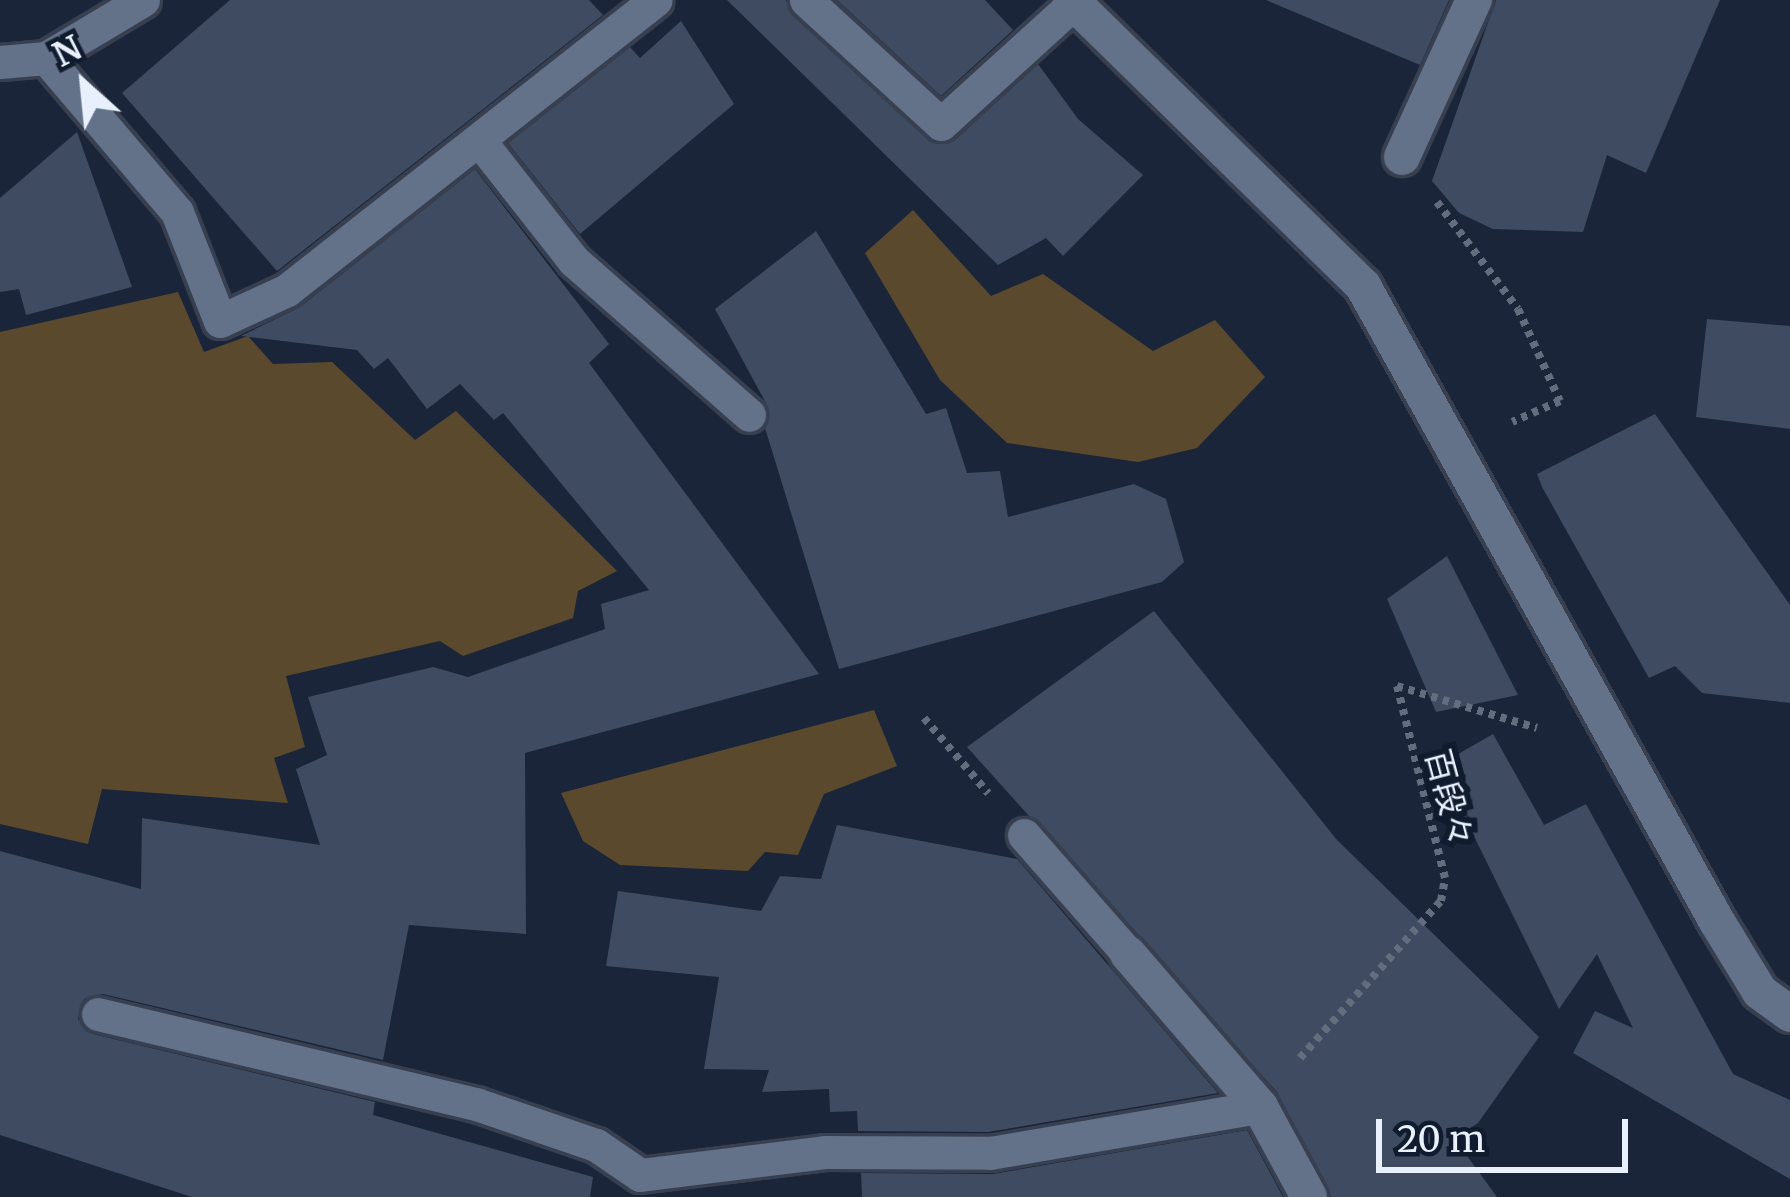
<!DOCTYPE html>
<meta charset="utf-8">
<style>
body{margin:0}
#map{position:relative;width:1790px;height:1197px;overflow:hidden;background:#1a2539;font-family:Merriweather,"Noto Sans JP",serif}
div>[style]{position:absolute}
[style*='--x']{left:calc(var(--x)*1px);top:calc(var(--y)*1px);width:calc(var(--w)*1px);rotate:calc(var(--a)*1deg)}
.green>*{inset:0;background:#5a492d}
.building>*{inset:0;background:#3e4b61}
.path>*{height:8px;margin-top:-4px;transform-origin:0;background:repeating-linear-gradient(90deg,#636d7e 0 6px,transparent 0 12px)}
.roads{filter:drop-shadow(3px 0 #373f50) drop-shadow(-3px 0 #373f50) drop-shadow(0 3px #373f50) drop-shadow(0 -3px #373f50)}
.service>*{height:33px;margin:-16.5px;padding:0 16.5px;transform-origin:16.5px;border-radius:16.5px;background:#637189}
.minor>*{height:36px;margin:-18px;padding:0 18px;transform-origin:18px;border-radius:18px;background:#637189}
span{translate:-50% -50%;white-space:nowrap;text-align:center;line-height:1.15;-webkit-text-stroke:12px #101b2e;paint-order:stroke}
.street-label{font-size:33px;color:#e8f0fd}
.north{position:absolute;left:24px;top:24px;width:120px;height:120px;-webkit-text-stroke:9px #101b2e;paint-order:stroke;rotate:333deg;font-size:33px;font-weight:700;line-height:48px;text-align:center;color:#e8f0fd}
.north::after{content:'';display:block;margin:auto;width:42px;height:54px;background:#e8f0fd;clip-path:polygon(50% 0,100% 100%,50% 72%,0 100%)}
.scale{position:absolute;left:1376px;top:1119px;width:252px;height:54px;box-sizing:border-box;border:6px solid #e8f0fd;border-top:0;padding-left:15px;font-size:36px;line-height:42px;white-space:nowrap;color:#e8f0fd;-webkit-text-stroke:9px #101b2e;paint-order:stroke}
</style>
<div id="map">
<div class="green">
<i style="clip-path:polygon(913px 210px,991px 296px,1043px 274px,1153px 351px,1215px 320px,1265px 377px,1197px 448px,1138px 462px,1007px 443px,940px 380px,865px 253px)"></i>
<i style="clip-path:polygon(178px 292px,204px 352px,248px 336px,273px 364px,332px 362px,415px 440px,456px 411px,617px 571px,578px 591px,573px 618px,463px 656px,440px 641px,286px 676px,305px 747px,274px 758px,288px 803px,102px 789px,88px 844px,0 824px,0 332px)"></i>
<i style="clip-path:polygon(874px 710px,897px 766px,824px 794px,798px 855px,765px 852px,748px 871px,620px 865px,583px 841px,561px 793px)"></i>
</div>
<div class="building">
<i style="clip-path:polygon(230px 0,589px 0,603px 15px,277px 271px,122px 93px)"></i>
<i style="clip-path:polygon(727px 0,786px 0,792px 15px,937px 144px,955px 140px,1038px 64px,1078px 119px,1143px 175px,1063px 256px,1046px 238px,998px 265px)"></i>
<i style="clip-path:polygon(837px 0,985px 0,1013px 30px,941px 96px)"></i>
<i style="clip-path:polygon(1266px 0,1449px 0,1420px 65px)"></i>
<i style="clip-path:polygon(1496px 0,1720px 0,1646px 173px,1607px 155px,1583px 232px,1493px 229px,1459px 213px,1432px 181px)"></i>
<i style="clip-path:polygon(681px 21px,734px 104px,580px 234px,508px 143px,630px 47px,640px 58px)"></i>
<i style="clip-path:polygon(77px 132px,132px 287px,26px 315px,19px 289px,0 292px,0 198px)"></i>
<i style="clip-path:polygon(475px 169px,609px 344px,589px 363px,819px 674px,525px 753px,526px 934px,409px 925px,383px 1060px,103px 994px,84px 999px,78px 1019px,93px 1034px,375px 1102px,373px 1115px,593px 1177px,590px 1197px,192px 1197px,0 1135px,0 851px,141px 889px,142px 818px,320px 845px,296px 769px,327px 755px,308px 697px,433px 667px,468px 677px,605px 629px,601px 604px,649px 590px,503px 413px,494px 420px,460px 384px,427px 409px,388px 358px,374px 369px,357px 350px,241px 336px,300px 307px)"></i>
<i style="clip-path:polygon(816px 231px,926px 414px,946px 408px,967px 473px,1000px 471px,1008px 517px,1134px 484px,1166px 499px,1184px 562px,1162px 582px,839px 669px,765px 428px,768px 407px,715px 309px)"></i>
<i style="clip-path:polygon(1707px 319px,1790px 326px,1790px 429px,1696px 417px)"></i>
<i style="clip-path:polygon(1655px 414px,1790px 605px,1790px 703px,1702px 693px,1675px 666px,1649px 678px,1542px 487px,1537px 474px)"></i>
<i style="clip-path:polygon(1447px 556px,1518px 695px,1436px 712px,1387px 599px)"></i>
<i style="clip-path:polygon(1154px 611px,1337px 840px,1539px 1037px,1478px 1123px,1454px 1138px,1497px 1197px,1331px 1197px,1277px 1092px,967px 747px)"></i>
<i style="clip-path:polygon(1493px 734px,1544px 825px,1586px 804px,1733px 1074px,1790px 1100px,1790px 1179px,1573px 1053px,1595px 1011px,1633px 1028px,1597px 954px,1559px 1009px,1439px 765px)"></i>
<i style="clip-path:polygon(837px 825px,1017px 859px,1218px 1093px,988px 1132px,858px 1131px,857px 1111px,830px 1112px,829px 1089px,762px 1092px,769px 1070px,704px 1069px,719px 977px,606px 966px,618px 891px,761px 911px,780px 876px,821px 879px)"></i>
<i style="clip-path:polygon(1247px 1130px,1283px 1197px,862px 1197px,861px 1173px,993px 1174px)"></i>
</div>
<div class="path">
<i style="--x:1437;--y:202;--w:134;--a:52.9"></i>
<i style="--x:1518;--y:309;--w:101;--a:65.5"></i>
<i style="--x:1560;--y:401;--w:52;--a:156.4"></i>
<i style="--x:924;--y:718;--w:99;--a:49.5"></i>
<i style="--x:1300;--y:1058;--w:211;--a:-48.1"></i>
<i style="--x:1441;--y:901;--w:23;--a:-80"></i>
<i style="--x:1445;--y:878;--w:198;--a:-104"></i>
<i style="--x:1397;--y:686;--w:146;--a:16.7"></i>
</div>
<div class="roads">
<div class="service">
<i style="--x:806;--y:0;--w:183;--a:42.6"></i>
<i style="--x:941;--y:124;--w:180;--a:-42.3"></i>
<i style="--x:46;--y:58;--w:202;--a:49.6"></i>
<i style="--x:177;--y:212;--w:117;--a:68.5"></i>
<i style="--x:220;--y:321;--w:74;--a:-24.8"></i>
<i style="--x:287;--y:290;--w:469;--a:-38.2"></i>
<i style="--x:0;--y:62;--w:46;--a:-5"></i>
<i style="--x:46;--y:58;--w:113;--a:-30.9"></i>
<i style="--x:479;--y:140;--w:154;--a:51.9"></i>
<i style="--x:574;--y:261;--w:233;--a:41.3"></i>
<i style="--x:1024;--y:835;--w:158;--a:48.8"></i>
<i style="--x:98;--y:1014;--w:389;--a:13.4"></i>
<i style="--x:476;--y:1104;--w:127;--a:18.9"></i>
<i style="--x:596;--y:1145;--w:53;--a:34.3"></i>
<i style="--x:640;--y:1175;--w:186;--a:-7.1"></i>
<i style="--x:825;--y:1152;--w:165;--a:0.3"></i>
<i style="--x:990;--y:1153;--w:274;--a:-9.7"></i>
</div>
<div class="minor">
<i style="--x:1071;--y:0;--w:409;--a:44.4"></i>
<i style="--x:1363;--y:286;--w:726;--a:60.89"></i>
<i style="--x:1716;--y:920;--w:84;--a:58.6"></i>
<i style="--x:1760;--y:992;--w:37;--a:36"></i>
<i style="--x:1402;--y:157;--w:173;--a:-65.4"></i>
<i style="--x:1128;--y:954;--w:202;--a:49.2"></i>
<i style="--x:1260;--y:1107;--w:102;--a:61.4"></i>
</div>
</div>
<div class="street-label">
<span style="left:1449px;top:798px;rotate:75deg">百段々</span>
</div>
<div class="north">N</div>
<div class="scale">20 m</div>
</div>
